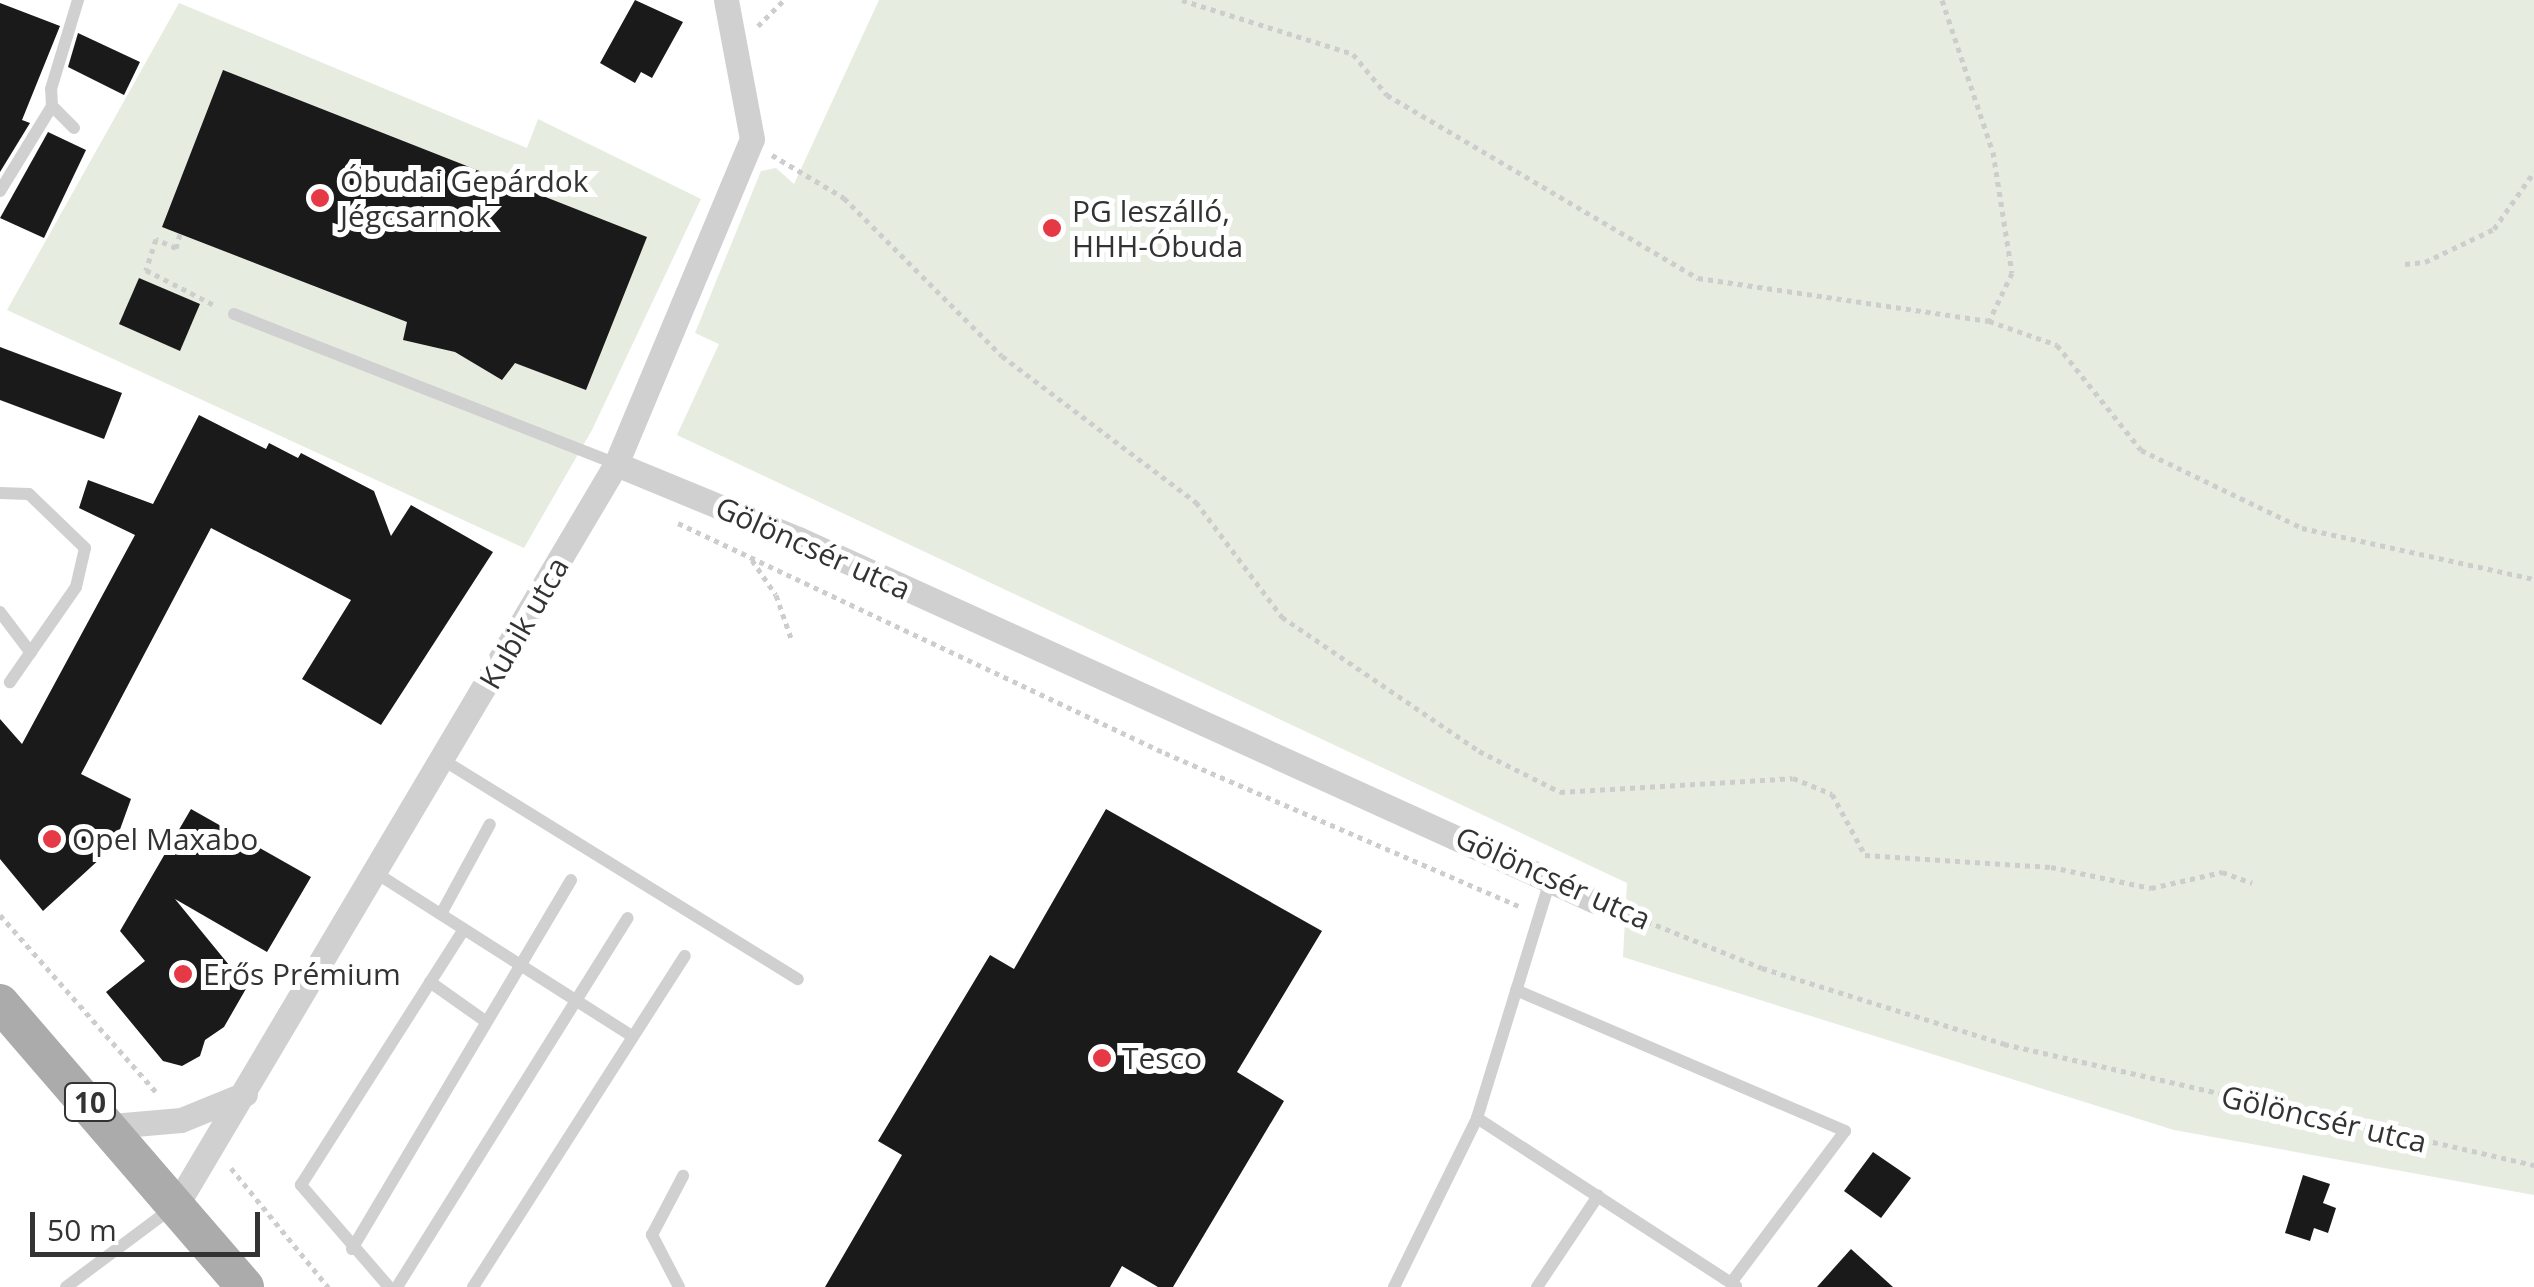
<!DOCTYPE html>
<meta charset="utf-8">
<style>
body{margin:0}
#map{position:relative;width:2534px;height:1287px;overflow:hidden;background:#fff;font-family:"Open Sans",sans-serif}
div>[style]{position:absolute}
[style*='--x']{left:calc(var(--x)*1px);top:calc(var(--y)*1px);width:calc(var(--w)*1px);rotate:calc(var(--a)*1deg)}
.green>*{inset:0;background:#e6ecdf}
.building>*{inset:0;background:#1a1a1a}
.path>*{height:5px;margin-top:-2.5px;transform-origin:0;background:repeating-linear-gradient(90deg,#cdcdcd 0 5px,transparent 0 10px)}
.lane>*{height:12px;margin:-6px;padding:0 6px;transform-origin:6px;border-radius:6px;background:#d0d0d0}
.street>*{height:25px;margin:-12.5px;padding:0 12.5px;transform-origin:12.5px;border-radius:12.5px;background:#d0d0d0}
.primary>*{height:38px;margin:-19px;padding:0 19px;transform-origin:19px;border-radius:19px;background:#ababab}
.dots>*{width:28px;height:28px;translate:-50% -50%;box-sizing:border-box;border:5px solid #fff;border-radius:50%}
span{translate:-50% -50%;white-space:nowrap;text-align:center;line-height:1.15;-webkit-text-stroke:10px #fff;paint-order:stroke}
.shield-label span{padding:2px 8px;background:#fff;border:2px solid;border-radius:8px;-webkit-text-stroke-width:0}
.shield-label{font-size:28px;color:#333;font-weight:700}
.poi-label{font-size:30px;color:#333}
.left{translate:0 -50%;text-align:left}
.street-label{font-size:30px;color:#333}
.scale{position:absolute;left:30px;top:1212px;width:230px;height:45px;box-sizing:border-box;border:5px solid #333;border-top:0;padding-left:12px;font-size:30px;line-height:35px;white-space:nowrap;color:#333;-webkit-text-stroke:8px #fff;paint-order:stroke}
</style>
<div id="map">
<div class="green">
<i style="clip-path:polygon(879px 0,2534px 0,2534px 1195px,2174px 1130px,1623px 957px,1627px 883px,677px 435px,719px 344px,695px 333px,761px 171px,776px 168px,794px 184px)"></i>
<i style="clip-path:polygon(179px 3px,527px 148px,538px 119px,701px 199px,592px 430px,524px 548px,7px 310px)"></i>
</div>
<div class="building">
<i style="clip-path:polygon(635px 0,683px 22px,652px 78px,641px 72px,635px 83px,600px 63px)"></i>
<i style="clip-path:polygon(0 3px,60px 26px,22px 120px,30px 123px,0 172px)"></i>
<i style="clip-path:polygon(78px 33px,140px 62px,124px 95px,68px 67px)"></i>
<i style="clip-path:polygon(223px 70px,647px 237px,586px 390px,515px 363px,502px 380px,455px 352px,403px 340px,407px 322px,162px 227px)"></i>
<i style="clip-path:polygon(48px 132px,86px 150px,44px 238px,0 218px)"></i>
<i style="clip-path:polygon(139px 278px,200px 304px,180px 351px,119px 324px)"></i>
<i style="clip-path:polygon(0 347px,122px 393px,104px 439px,0 400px)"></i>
<i style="clip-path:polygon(199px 415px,266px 449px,269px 443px,298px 458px,301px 453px,374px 491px,391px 536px,411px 505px,493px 552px,381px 725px,302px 679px,351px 600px,211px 528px,81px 774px,131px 799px,114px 846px,43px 911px,0 859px,0 719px,22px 744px,135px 535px,79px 508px,88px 480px,153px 504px)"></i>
<i style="clip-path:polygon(191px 809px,311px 877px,267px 952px,175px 899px,247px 987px,224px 1027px,205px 1040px,200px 1056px,182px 1066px,163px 1061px,106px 992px,145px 961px,120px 931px)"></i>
<i style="clip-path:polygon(1106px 809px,1322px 931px,1237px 1072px,1284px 1101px,1173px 1287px,1158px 1287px,1122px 1266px,1110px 1287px,825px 1287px,902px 1155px,878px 1141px,990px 955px,1014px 969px)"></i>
<i style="clip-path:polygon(1873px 1152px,1911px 1178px,1881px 1218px,1844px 1191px)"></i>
<i style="clip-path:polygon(2303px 1175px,2330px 1184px,2323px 1203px,2336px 1208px,2328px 1233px,2314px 1228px,2310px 1241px,2285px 1233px)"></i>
<i style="clip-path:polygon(1851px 1249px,1893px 1287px,1817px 1287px)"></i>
</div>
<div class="path">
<i style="--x:1182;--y:0;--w:179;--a:17.5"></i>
<i style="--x:1353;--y:54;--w:53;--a:50.3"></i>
<i style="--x:1387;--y:95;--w:361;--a:30.5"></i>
<i style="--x:1698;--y:278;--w:294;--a:8.4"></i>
<i style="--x:1989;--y:321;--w:72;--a:19.4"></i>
<i style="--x:2057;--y:345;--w:134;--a:51.3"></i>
<i style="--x:2141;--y:450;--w:179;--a:25.8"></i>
<i style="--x:2302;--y:528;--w:238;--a:12.4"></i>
<i style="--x:1942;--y:0;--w:160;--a:71.5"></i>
<i style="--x:1993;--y:152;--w:122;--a:81.1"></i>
<i style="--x:2012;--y:273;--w:53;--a:115.6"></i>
<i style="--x:758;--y:26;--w:37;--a:-45"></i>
<i style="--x:772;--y:155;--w:84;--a:30.8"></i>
<i style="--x:844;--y:198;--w:223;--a:45"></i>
<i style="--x:1002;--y:356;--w:243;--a:37"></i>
<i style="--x:1196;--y:502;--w:144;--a:53.2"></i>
<i style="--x:1282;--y:617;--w:238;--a:34.2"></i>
<i style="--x:1479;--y:751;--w:91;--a:26.8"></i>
<i style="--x:1560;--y:792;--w:233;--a:-3.4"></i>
<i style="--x:1793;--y:778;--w:42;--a:22.3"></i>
<i style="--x:1832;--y:794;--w:69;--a:61.6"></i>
<i style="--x:1865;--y:855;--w:186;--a:3.7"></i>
<i style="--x:2051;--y:867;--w:102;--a:11.9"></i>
<i style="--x:2151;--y:888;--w:73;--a:-12.7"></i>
<i style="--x:2222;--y:872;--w:32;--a:20"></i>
<i style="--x:180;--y:234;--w:15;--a:106"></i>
<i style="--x:176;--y:248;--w:22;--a:-156"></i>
<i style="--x:156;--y:239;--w:33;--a:108"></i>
<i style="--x:146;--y:270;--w:79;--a:27.2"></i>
<i style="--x:2405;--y:264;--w:20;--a:-6"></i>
<i style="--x:2425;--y:262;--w:76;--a:-25.6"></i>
<i style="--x:2494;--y:229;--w:70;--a:-54.9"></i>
<i style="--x:678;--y:523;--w:539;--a:25.28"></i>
<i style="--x:1165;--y:753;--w:386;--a:23.4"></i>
<i style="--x:752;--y:560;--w:42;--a:55.6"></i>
<i style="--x:776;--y:595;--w:46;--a:70.8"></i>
<i style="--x:1619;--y:910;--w:154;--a:22.1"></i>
<i style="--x:1762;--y:968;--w:254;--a:17.4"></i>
<i style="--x:2004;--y:1044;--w:544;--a:12.86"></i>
<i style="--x:0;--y:915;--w:237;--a:48.6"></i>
<i style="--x:231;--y:1168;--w:154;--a:50.8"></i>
</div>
<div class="lane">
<i style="--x:74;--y:128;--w:31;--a:-135"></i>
<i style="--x:52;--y:106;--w:17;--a:-93"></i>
<i style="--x:51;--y:89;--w:93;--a:-73.1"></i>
<i style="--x:0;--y:191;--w:100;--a:-58.5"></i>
<i style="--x:234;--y:314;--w:410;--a:21.4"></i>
<i style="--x:0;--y:493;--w:29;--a:2"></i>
<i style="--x:29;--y:494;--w:78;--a:44"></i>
<i style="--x:85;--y:548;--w:40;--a:103"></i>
<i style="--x:76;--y:587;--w:116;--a:124.8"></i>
<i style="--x:0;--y:612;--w:51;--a:52.9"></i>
<i style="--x:443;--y:760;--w:417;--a:31.7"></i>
<i style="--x:376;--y:873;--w:301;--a:32.5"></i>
<i style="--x:441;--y:914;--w:102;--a:-61.4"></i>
<i style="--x:430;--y:982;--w:67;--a:35.3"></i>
<i style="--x:1516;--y:990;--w:358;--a:23.2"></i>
<i style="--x:1845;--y:1131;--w:190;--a:126.9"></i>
<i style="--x:1477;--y:1118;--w:249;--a:-72.9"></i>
<i style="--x:352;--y:1249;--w:429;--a:-59.3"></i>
<i style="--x:66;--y:1287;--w:132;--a:-36.7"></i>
<i style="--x:389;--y:1287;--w:135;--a:-130.8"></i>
<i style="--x:301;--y:1185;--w:303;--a:-57.5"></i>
<i style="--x:397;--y:1287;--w:435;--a:-58"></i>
<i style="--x:473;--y:1287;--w:393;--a:-57.4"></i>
<i style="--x:679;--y:1287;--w:59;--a:-117.4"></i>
<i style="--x:652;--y:1235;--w:67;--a:-62.3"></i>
<i style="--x:1394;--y:1287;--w:188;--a:-63.8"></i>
<i style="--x:1477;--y:1118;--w:309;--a:33"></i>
<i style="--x:1537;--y:1287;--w:110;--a:-56.2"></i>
</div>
<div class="street">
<i style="--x:616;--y:464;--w:197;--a:22.4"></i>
<i style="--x:798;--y:539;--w:875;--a:24.43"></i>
<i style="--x:112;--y:1126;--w:69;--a:-5"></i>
<i style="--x:181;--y:1120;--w:69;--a:-22.1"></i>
<i style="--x:177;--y:1204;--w:860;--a:-59.32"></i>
<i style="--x:616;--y:464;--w:352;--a:-67.3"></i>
<i style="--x:752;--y:139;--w:141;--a:-100.6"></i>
</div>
<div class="primary">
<i style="--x:0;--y:1003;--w:375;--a:49.2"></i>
</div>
<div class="dots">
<i style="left:320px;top:198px;background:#e63946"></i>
<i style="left:1052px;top:228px;background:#e63946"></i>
<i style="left:52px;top:839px;background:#e63946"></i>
<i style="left:183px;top:974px;background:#e63946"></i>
<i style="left:1102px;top:1058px;background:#e63946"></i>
</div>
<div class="shield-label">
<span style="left:90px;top:1102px">10</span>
</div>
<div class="poi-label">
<span class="left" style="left:340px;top:198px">Óbudai Gepárdok<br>Jégcsarnok</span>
<span class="left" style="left:1072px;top:228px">PG leszálló,<br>HHH-Óbuda</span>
<span class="left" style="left:72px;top:839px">Opel Maxabo</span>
<span class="left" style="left:203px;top:974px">Erős Prémium</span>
<span class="left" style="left:1122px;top:1058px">Tesco</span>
</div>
<div class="street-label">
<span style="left:813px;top:548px;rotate:24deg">Gölöncsér utca</span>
<span style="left:524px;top:623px;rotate:-60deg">Kubik utca</span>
<span style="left:1553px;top:878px;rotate:24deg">Gölöncsér utca</span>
<span style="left:2324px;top:1119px;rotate:13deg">Gölöncsér utca</span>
</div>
<div class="scale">50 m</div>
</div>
